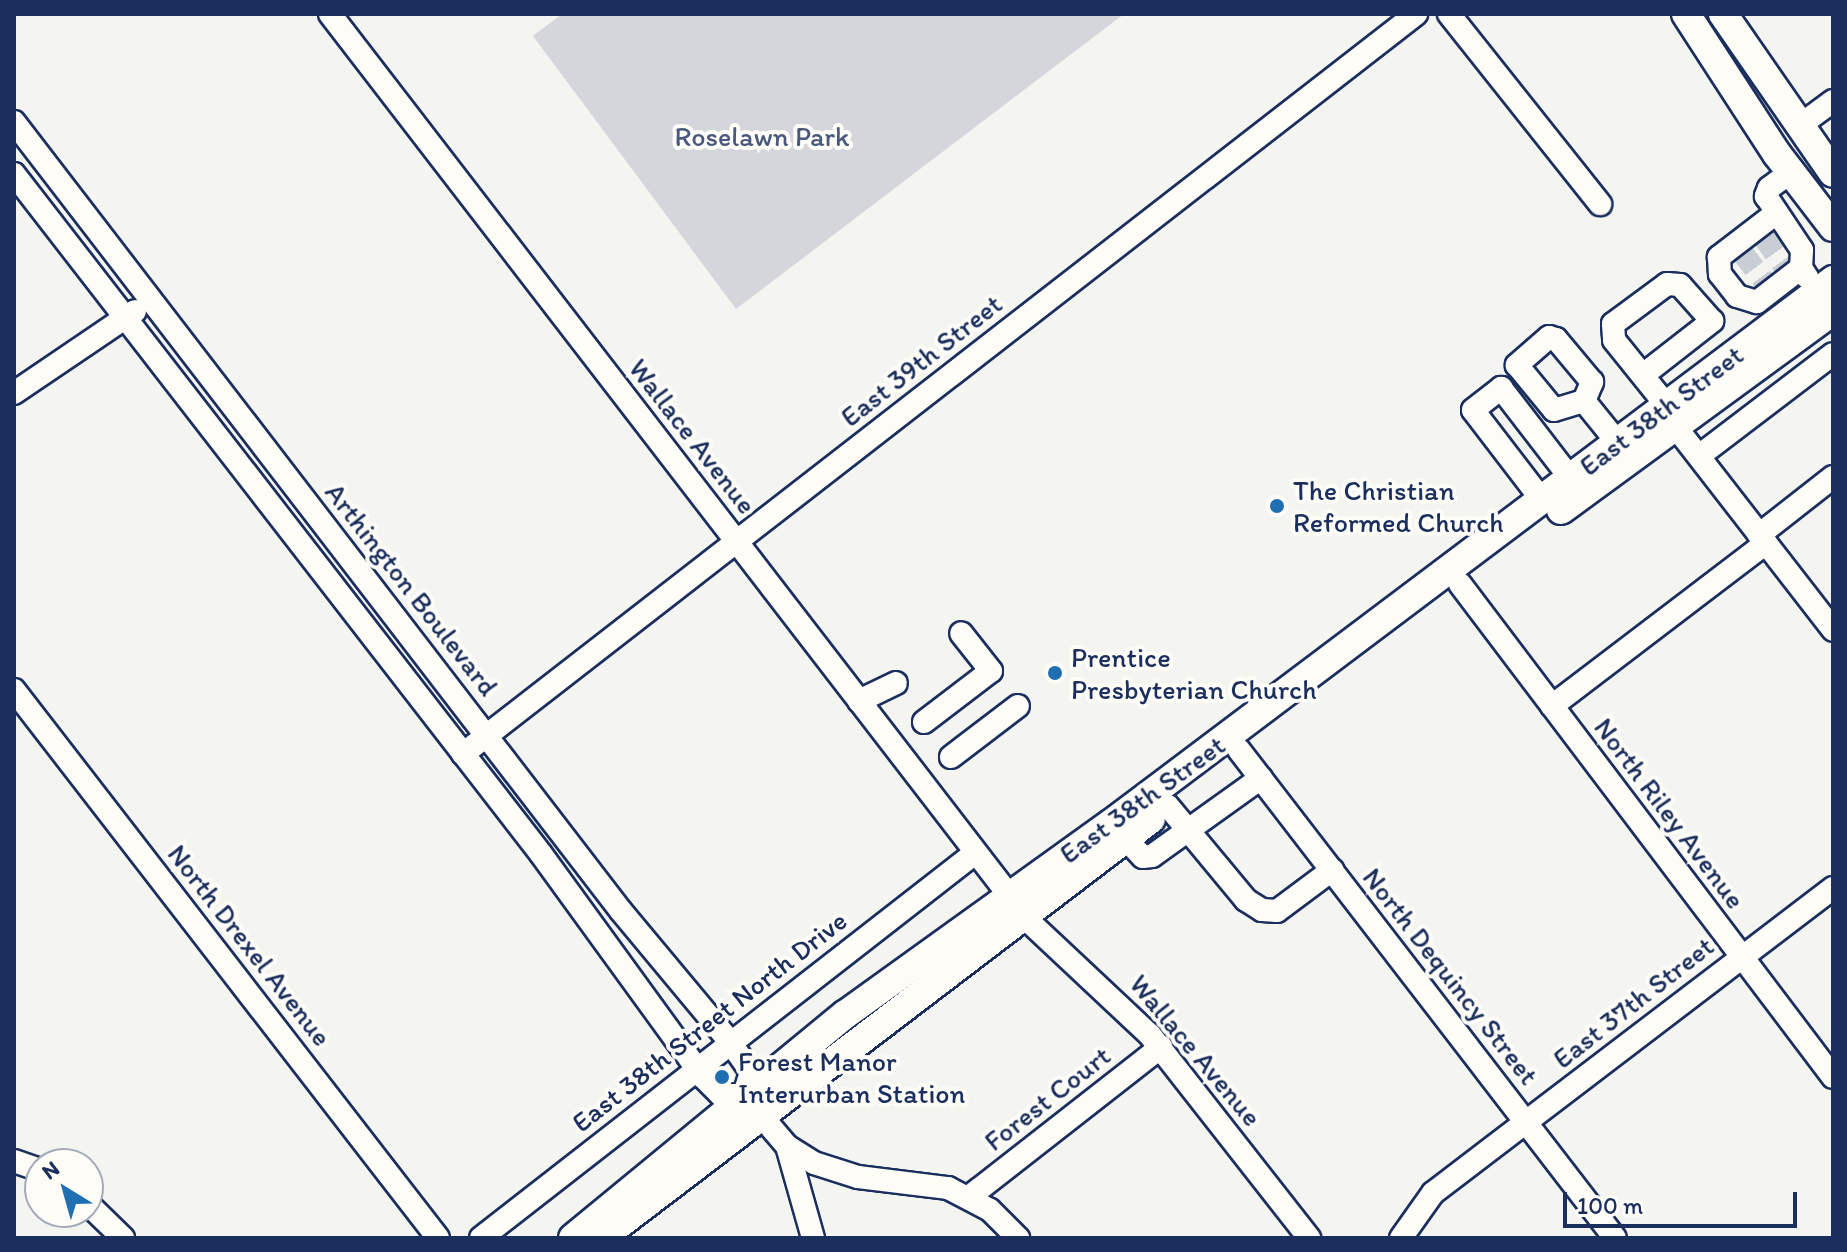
<!DOCTYPE html>
<style>
body{margin:0}
#map{position:relative;width:1847px;height:1252px;overflow:hidden;background:#f4f4f1;font-family:Itim,sans-serif}
div>[style]{position:absolute}
[style*='--x']{left:calc(var(--x)*1px);top:calc(var(--y)*1px);width:calc(var(--w)*1px);rotate:calc(var(--a)*1deg)}
.green>*{inset:0;background:#d4d6db}
.minor-tunnel>*{height:22px;margin-top:-11px;transform-origin:0;background:repeating-linear-gradient(90deg,#c9cdd4 0 22px,transparent 0 33px)}
.roads{filter:drop-shadow(2px 0 #1b2f5e) drop-shadow(-2px 0 #1b2f5e) drop-shadow(0 2px #1b2f5e) drop-shadow(0 -2px #1b2f5e)}
.minor>*{height:22px;margin:-11px;padding:0 11px;transform-origin:11px;border-radius:11px;background:#fdfcf7}
.major>*{height:28px;margin:-14px;padding:0 14px;transform-origin:14px;border-radius:14px;background:#fdfcf7}
.dots>*{width:22px;height:22px;translate:-50% -50%;box-sizing:border-box;border:4px solid #fdfcf7;border-radius:50%}
span{translate:-50% -50%;white-space:nowrap;text-align:center;line-height:1.15;-webkit-text-stroke:8px #fdfcf7;paint-order:stroke}
.park-label{font-size:28px;color:#49597d}
.street-label{font-size:28px;color:#1b2f5e}
.poi-label{font-size:28px;color:#1b2f5e}
.left{translate:0 -50%;text-align:left}
.frame{position:absolute;inset:0;border:16px solid #1b2f5e;pointer-events:none}
.north{position:absolute;left:24px;top:1148px;width:80px;height:80px;box-sizing:border-box;background:#fdfcf7;border:2px solid #a3aaba;border-radius:50%;rotate:323deg;font-size:22px;font-weight:700;line-height:32px;text-align:center;color:#1b2f5e}
.north::after{content:'';display:block;margin:auto;width:28px;height:36px;background:#1f6fb2;clip-path:polygon(50% 0,100% 100%,50% 72%,0 100%)}
.scale{position:absolute;left:1563px;top:1192px;width:234px;height:36px;box-sizing:border-box;border:4px solid #1b2f5e;border-top:0;padding-left:10px;font-size:24px;line-height:28px;white-space:nowrap;color:#1b2f5e;-webkit-text-stroke:6px #fdfcf7;paint-order:stroke}
</style>
<div id="map">
<div class="green">
<i style="clip-path:polygon(562px 14px,1124px 14px,736px 309px,533px 36px)"></i>
</div>
<div class="minor-tunnel">
<i style="--x:1762;--y:235;--w:43;--a:54.5"></i>
<i style="--x:1741;--y:251;--w:43;--a:52.6"></i>
</div>
<div class="roads">
<div class="minor">
<i style="--x:330;--y:14;--w:1112;--a:52.38"></i>
<i style="--x:1449;--y:14;--w:243;--a:51.5"></i>
<i style="--x:14;--y:122;--w:995;--a:52.43"></i>
<i style="--x:621;--y:911;--w:170;--a:50.2"></i>
<i style="--x:730;--y:1042;--w:37;--a:55"></i>
<i style="--x:751;--y:1072;--w:24;--a:107"></i>
<i style="--x:1799;--y:126;--w:42;--a:-36.3"></i>
<i style="--x:1791;--y:172;--w:27;--a:144"></i>
<i style="--x:1769;--y:188;--w:9;--a:111"></i>
<i style="--x:1766;--y:196;--w:65;--a:56.3"></i>
<i style="--x:1802;--y:250;--w:18;--a:93"></i>
<i style="--x:1801;--y:268;--w:11;--a:56"></i>
<i style="--x:14;--y:174;--w:860;--a:52.22"></i>
<i style="--x:541;--y:854;--w:276;--a:54"></i>
<i style="--x:703;--y:1077;--w:25;--a:45"></i>
<i style="--x:721;--y:1095;--w:23;--a:0"></i>
<i style="--x:1775;--y:214;--w:71;--a:142.5"></i>
<i style="--x:1719;--y:257;--w:17;--a:87"></i>
<i style="--x:1720;--y:274;--w:28;--a:52"></i>
<i style="--x:1737;--y:296;--w:21;--a:17"></i>
<i style="--x:1757;--y:302;--w:56;--a:-37.7"></i>
<i style="--x:1643;--y:375;--w:88;--a:-38"></i>
<i style="--x:1712;--y:321;--w:48;--a:-131.6"></i>
<i style="--x:1680;--y:285;--w:13;--a:-176"></i>
<i style="--x:1667;--y:284;--w:67;--a:143.5"></i>
<i style="--x:1613;--y:324;--w:16;--a:86"></i>
<i style="--x:1614;--y:340;--w:85;--a:51.2"></i>
<i style="--x:14;--y:393;--w:146;--a:-34.1"></i>
<i style="--x:1584;--y:401;--w:21;--a:-67"></i>
<i style="--x:1592;--y:382;--w:56;--a:-129.9"></i>
<i style="--x:1556;--y:339;--w:7;--a:-164"></i>
<i style="--x:1549;--y:337;--w:43;--a:138.8"></i>
<i style="--x:1517;--y:365;--w:58;--a:50.6"></i>
<i style="--x:1554;--y:410;--w:31;--a:-17"></i>
<i style="--x:1584;--y:401;--w:54;--a:51"></i>
<i style="--x:1675;--y:426;--w:258;--a:52.2"></i>
<i style="--x:1699;--y:456;--w:168;--a:-37.3"></i>
<i style="--x:1542;--y:500;--w:113;--a:-127.5"></i>
<i style="--x:1473;--y:410;--w:36;--a:-38"></i>
<i style="--x:1501;--y:388;--w:115;--a:52.4"></i>
<i style="--x:1759;--y:535;--w:94;--a:-38.1"></i>
<i style="--x:1460;--y:584;--w:618;--a:52.89"></i>
<i style="--x:14;--y:690;--w:693;--a:52.27"></i>
<i style="--x:859;--y:701;--w:41;--a:-25.9"></i>
<i style="--x:1552;--y:706;--w:269;--a:-37.3"></i>
<i style="--x:924;--y:722;--w:84;--a:-37.3"></i>
<i style="--x:991;--y:671;--w:48;--a:-128.3"></i>
<i style="--x:1239;--y:750;--w:616;--a:52.39"></i>
<i style="--x:463;--y:754;--w:1207;--a:-37.83"></i>
<i style="--x:951;--y:757;--w:84;--a:-37.3"></i>
<i style="--x:1168;--y:806;--w:122;--a:50.3"></i>
<i style="--x:1246;--y:900;--w:19;--a:32"></i>
<i style="--x:1262;--y:910;--w:15;--a:4"></i>
<i style="--x:1277;--y:911;--w:69;--a:-36.7"></i>
<i style="--x:1125;--y:838;--w:26;--a:47"></i>
<i style="--x:1143;--y:857;--w:9;--a:-6"></i>
<i style="--x:1152;--y:856;--w:134;--a:-35.6"></i>
<i style="--x:1022;--y:915;--w:175;--a:43.2"></i>
<i style="--x:1150;--y:1035;--w:258;--a:51.9"></i>
<i style="--x:752;--y:1105;--w:54;--a:49.5"></i>
<i style="--x:787;--y:1146;--w:32;--a:32"></i>
<i style="--x:814;--y:1163;--w:46;--a:17.7"></i>
<i style="--x:858;--y:1177;--w:91;--a:7"></i>
<i style="--x:948;--y:1188;--w:47;--a:27.6"></i>
<i style="--x:990;--y:1210;--w:40;--a:45"></i>
<i style="--x:787;--y:1146;--w:96;--a:74.2"></i>
<i style="--x:14;--y:1161;--w:28;--a:19"></i>
<i style="--x:969;--y:1197;--w:244;--a:-38"></i>
<i style="--x:88;--y:1204;--w:49;--a:44.2"></i>
<i style="--x:481;--y:1238;--w:626;--a:-37.93"></i>
<i style="--x:1401;--y:1238;--w:55;--a:-54.6"></i>
<i style="--x:1433;--y:1193;--w:503;--a:-37.33"></i>
</div>
<div class="major">
<i style="--x:1686;--y:14;--w:167;--a:57"></i>
<i style="--x:1777;--y:154;--w:92;--a:52.5"></i>
<i style="--x:1723;--y:14;--w:193;--a:55.3"></i>
<i style="--x:1561;--y:510;--w:337;--a:-36.2"></i>
<i style="--x:573;--y:1238;--w:353;--a:-39.4"></i>
<i style="--x:846;--y:1014;--w:327;--a:-35.7"></i>
<i style="--x:1112;--y:823;--w:903;--a:-36.98"></i>
<i style="--x:601;--y:1238;--w:691;--a:-37.3"></i>
</div>
</div>
<div class="dots">
<i style="left:1277px;top:506px;background:#1f6fb2"></i>
<i style="left:1055px;top:673px;background:#1f6fb2"></i>
<i style="left:722px;top:1077px;background:#1f6fb2"></i>
</div>
<div class="park-label">
<span style="left:762px;top:136px">Roselawn Park</span>
</div>
<div class="street-label">
<span style="left:921px;top:360px;rotate:-38deg">East 39th Street</span>
<span style="left:1661px;top:410px;rotate:-37deg">East 38th Street</span>
<span style="left:693px;top:436px;rotate:52deg">Wallace Avenue</span>
<span style="left:412px;top:589px;rotate:52deg">Arthington Boulevard</span>
<span style="left:1142px;top:799px;rotate:-36deg">East 38th Street</span>
<span style="left:1670px;top:813px;rotate:53deg">North Riley Avenue</span>
<span style="left:250px;top:945px;rotate:52deg">North Drexel Avenue</span>
<span style="left:1451px;top:976px;rotate:52deg">North Dequincy Street</span>
<span style="left:1633px;top:1002px;rotate:-38deg">East 37th Street</span>
<span style="left:709px;top:1021px;rotate:-38deg">East 38th Street North Drive</span>
<span style="left:1196px;top:1050px;rotate:50deg">Wallace Avenue</span>
<span style="left:1047px;top:1098px;rotate:-38deg">Forest Court</span>
</div>
<div class="poi-label">
<span class="left" style="left:1293px;top:506px">The Christian<br>Reformed Church</span>
<span class="left" style="left:1071px;top:673px">Prentice<br>Presbyterian Church</span>
<span class="left" style="left:738px;top:1077px">Forest Manor<br>Interurban Station</span>
</div>
<div class="frame"></div>
<div class="north">N</div>
<div class="scale">100 m</div>
</div>
